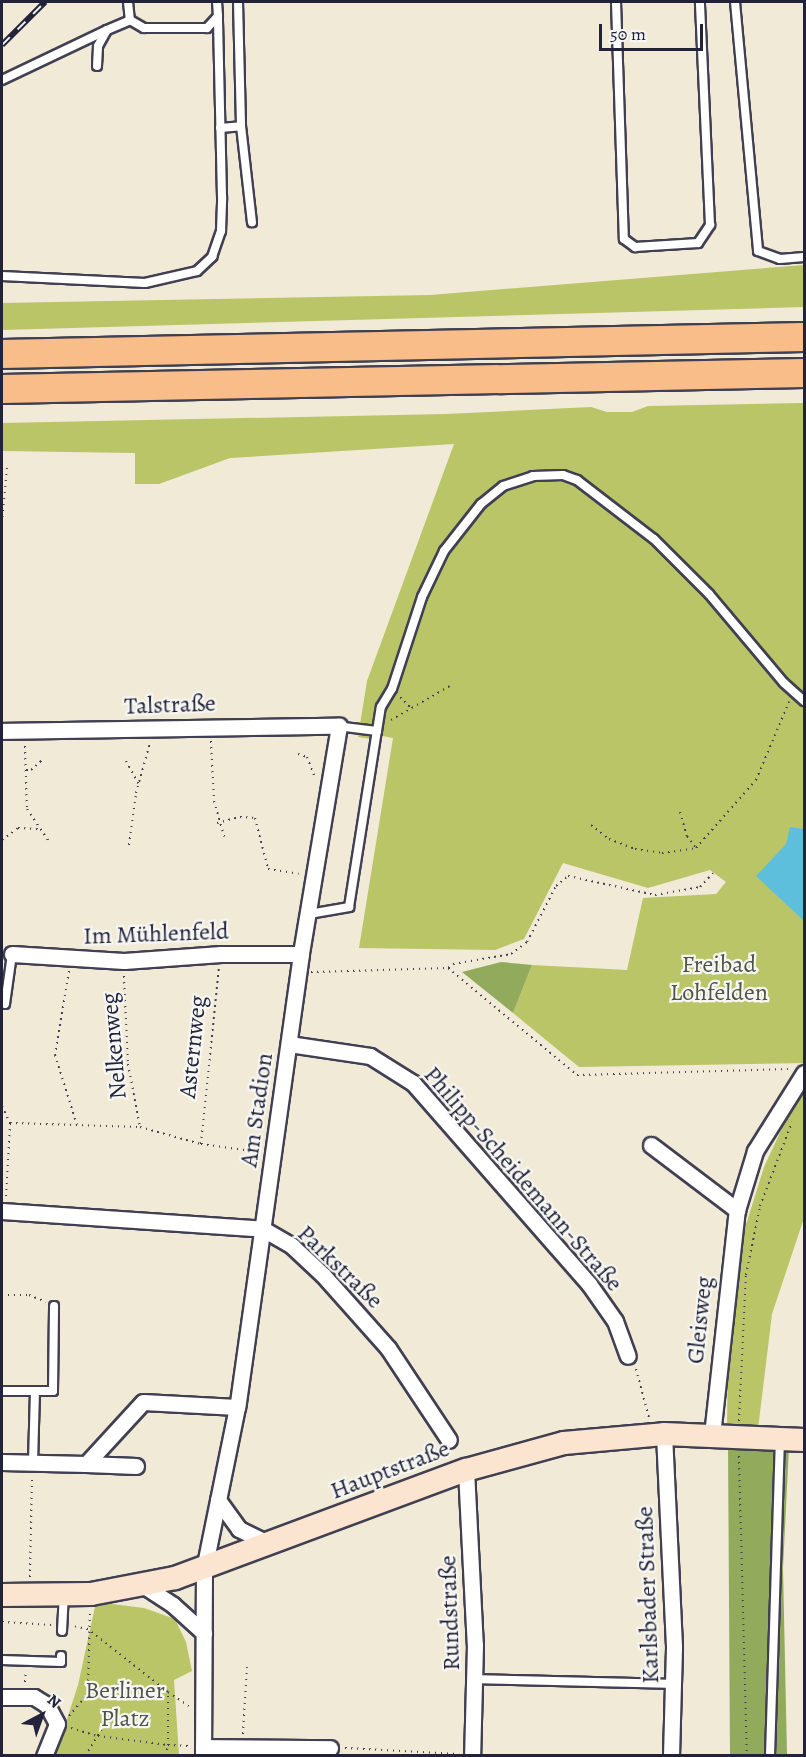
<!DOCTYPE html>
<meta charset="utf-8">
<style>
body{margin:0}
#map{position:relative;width:806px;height:1757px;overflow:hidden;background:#f1ead7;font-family:Alegreya,serif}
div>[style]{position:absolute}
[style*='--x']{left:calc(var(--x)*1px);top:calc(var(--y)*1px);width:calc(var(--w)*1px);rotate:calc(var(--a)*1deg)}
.green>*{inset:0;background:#b9c567}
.forest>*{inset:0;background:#92aa5c}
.water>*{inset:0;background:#5ebfdd}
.path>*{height:2px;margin-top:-1px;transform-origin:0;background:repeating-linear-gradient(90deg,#414052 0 1.5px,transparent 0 6px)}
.roads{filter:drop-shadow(2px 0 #414052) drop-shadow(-2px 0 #414052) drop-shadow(0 2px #414052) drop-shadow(0 -2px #414052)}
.service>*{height:8px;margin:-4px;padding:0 4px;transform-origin:4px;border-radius:4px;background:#fff}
.minor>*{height:15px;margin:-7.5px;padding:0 7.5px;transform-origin:7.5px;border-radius:7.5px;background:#fff}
.secondary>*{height:22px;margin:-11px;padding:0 11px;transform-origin:11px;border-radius:11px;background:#fce5d0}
.motorway>*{height:28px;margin:-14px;padding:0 14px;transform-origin:14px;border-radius:14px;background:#f8bd89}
.rail>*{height:6px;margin-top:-3px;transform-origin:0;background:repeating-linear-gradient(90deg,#f6f6f2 0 11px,#22223b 0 22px);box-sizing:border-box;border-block:2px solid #22223b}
span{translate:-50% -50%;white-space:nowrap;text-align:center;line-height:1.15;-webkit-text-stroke:4.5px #f6f6f2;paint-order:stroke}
.street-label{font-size:24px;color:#22223b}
.park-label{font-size:24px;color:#4f5348}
.frame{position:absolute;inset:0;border:3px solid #22223b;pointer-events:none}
.north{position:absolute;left:12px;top:1685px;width:60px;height:60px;-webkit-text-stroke:4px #f6f6f2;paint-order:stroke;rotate:41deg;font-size:16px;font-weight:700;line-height:24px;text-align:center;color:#22223b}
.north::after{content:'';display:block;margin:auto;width:21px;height:27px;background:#22223b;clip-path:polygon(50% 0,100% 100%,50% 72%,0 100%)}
.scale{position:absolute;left:599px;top:24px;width:104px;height:27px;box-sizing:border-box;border:3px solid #22223b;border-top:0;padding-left:8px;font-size:18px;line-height:21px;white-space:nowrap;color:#22223b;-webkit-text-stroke:4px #f6f6f2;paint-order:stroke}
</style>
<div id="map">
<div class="green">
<i style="clip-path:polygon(804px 265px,804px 307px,2px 330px,2px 303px,430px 295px)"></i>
<i style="clip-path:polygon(804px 403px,804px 1063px,579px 1067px,513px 1013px,532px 965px,627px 970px,643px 898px,716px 894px,726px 882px,710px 870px,648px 888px,563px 863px,524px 939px,495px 950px,359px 948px,393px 738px,372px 734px,370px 739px,358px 737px,367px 681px,454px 444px,230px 458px,159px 484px,135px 484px,135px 453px,2px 451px,2px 423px,446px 414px,591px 407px,607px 412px,632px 412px,648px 406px)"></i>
<i style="clip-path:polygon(804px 1068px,804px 1218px,772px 1314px,758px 1429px,727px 1427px,728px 1357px,745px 1228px,764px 1167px,791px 1109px)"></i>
<i style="clip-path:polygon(96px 1602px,144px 1608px,175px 1619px,186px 1642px,192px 1671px,174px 1680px,179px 1755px,55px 1756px,78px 1685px)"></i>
</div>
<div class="forest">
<i style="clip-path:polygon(501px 962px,532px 965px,513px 1013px,462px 972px)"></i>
<i style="clip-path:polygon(728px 1445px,789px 1447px,783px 1568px,787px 1755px,730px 1755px)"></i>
</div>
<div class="water">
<i style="clip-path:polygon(790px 827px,804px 829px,804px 921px,756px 876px,786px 844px)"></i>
</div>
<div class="path">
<i style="--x:2;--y:523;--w:56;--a:-84.9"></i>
<i style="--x:400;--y:697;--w:16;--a:45"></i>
<i style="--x:391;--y:720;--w:72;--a:-30.1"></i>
<i style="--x:211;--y:741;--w:60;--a:87.1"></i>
<i style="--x:214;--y:801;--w:37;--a:74"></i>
<i style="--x:25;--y:746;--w:63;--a:88.2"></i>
<i style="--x:27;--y:809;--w:40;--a:56"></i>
<i style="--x:298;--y:754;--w:9;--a:18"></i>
<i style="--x:307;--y:757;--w:22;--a:69"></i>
<i style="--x:126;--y:761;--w:26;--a:61"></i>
<i style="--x:26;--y:770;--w:5;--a:0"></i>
<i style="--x:31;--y:770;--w:15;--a:-42"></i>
<i style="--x:680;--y:812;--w:25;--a:74"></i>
<i style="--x:687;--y:836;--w:15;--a:53"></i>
<i style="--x:217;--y:823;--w:24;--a:-15"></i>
<i style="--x:240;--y:817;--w:15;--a:4"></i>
<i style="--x:255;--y:818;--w:53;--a:75.7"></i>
<i style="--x:268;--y:869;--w:31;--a:9"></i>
<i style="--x:591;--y:825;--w:23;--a:38"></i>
<i style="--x:609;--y:839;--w:28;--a:21"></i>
<i style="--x:635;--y:849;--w:27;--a:8"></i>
<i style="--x:662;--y:853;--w:34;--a:-8"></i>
<i style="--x:696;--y:848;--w:91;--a:-48.6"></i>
<i style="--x:756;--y:780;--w:85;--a:-67.1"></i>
<i style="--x:2;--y:840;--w:20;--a:-37"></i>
<i style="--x:18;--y:828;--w:22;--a:3"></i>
<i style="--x:129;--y:845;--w:52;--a:-82.3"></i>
<i style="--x:136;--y:793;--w:52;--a:-74.4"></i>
<i style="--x:448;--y:968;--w:168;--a:39.7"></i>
<i style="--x:577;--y:1075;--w:211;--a:-1.6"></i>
<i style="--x:69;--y:971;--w:85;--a:99.5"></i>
<i style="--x:55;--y:1055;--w:73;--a:72.6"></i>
<i style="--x:311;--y:972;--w:137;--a:-1.7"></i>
<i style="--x:448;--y:968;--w:6;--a:-39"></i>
<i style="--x:453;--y:964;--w:59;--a:-9.8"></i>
<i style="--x:511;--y:954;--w:20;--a:-37"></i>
<i style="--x:527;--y:942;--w:63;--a:-62.6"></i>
<i style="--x:556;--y:886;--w:16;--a:-40"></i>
<i style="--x:568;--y:876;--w:89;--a:12.3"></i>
<i style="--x:655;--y:895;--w:46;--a:-10.1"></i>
<i style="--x:700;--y:887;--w:19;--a:-47"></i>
<i style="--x:124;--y:976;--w:88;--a:87.4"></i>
<i style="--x:128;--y:1064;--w:64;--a:79.2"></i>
<i style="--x:2;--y:1106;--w:19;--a:65"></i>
<i style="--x:10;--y:1123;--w:74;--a:93.1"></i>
<i style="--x:10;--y:1123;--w:130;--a:1.8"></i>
<i style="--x:140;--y:1127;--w:63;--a:15.6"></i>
<i style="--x:201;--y:1144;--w:59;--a:7.9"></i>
<i style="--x:201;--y:1144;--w:177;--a:-84.2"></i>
<i style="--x:2;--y:1295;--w:27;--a:0"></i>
<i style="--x:29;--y:1295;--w:18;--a:22"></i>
<i style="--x:636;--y:1369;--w:51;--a:75.1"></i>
<i style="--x:739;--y:1421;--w:146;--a:-87.3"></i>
<i style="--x:746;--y:1275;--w:70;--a:-78.5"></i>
<i style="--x:760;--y:1206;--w:90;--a:-69.1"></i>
<i style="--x:739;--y:1456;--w:300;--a:88.5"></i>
<i style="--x:433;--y:1462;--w:13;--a:-61"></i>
<i style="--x:30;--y:1577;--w:99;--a:-88.8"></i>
<i style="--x:2;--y:1622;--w:50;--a:3.4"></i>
<i style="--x:25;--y:1682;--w:12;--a:-85"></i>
<i style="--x:168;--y:1692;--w:25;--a:34"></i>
<i style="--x:69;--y:1716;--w:30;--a:-50"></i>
<i style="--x:88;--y:1693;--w:81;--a:-88.6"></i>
<i style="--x:71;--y:1728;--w:28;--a:17"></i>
<i style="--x:98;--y:1736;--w:71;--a:7.3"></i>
<i style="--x:168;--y:1745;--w:53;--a:-90"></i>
<i style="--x:168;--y:1692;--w:102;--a:-141.8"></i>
<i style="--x:88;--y:1629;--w:15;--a:-169"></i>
<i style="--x:243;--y:1734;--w:67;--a:-86.6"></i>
<i style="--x:345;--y:1748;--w:114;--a:3"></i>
<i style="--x:85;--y:1756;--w:36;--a:-58"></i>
<i style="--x:104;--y:1725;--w:14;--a:-82"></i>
<i style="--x:166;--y:1756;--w:11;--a:-80"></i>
<i style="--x:168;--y:1745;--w:20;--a:3"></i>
</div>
<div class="roads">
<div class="service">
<i style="--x:128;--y:2;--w:18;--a:84"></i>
<i style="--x:130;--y:20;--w:16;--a:30"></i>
<i style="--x:144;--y:28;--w:63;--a:0"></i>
<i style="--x:207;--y:28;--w:16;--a:-47"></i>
<i style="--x:218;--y:16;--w:14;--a:-94"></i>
<i style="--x:238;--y:2;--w:124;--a:88.6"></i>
<i style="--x:241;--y:126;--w:97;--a:83.5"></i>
<i style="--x:616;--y:2;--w:237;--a:88.1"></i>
<i style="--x:624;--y:239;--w:14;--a:36"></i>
<i style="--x:635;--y:247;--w:63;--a:-3.6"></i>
<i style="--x:698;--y:243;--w:22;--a:-56"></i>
<i style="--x:710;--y:225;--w:223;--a:-92.6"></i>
<i style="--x:735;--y:2;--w:250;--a:84.7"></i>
<i style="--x:758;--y:251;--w:23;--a:20"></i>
<i style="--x:780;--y:259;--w:24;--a:-5"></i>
<i style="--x:97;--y:66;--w:20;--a:-87"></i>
<i style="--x:98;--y:46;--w:18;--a:-61"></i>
<i style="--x:107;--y:30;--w:25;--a:-23"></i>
<i style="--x:2;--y:80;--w:116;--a:-25.5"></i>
<i style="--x:220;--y:128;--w:21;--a:-5"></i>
<i style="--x:2;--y:276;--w:143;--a:2.8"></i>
<i style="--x:145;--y:283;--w:53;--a:-13"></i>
<i style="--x:197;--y:271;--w:21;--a:-43"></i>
<i style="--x:212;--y:257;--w:28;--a:-71"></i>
<i style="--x:221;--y:231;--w:34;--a:-88"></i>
<i style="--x:222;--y:197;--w:181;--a:-91.3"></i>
<i style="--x:377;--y:731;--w:24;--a:-81"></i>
<i style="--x:381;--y:707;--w:21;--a:-59"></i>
<i style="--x:392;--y:689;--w:97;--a:-71.9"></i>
<i style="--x:422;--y:597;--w:51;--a:-64.4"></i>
<i style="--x:444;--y:551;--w:60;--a:-51.8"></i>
<i style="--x:481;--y:504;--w:28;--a:-39"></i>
<i style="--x:503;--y:486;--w:32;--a:-18"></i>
<i style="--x:533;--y:476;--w:30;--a:-2"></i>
<i style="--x:563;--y:475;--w:15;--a:20"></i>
<i style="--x:577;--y:480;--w:97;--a:37.5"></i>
<i style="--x:654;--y:539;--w:78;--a:45"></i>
<i style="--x:709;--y:594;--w:116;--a:49.9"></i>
<i style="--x:784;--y:683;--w:27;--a:42"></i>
<i style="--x:309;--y:914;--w:41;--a:-9.9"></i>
<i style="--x:349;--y:907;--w:178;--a:-81"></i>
<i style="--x:377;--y:731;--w:38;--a:-173"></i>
<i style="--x:5;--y:1004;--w:50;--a:-82"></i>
<i style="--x:2;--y:1391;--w:33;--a:0"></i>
<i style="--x:35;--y:1391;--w:72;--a:91.6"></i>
<i style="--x:35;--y:1391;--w:18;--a:0"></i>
<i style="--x:53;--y:1391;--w:85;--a:-89.3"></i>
<i style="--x:62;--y:1631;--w:35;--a:-87"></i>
<i style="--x:2;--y:1660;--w:59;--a:1.9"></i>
<i style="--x:61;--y:1662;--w:6;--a:-90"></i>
<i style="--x:475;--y:1679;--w:198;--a:1.4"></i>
<i style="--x:770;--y:1756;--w:314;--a:-88.2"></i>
</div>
<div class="minor">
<i style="--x:2;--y:731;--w:337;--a:-0.9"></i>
<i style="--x:339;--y:726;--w:231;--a:99.5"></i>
<i style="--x:301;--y:954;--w:457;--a:98"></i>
<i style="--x:237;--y:1407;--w:165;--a:101.5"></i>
<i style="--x:204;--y:1569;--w:187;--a:90.3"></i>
<i style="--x:12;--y:954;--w:112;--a:3.6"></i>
<i style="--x:124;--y:961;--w:97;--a:-4.1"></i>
<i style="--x:221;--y:954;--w:80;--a:0"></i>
<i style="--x:289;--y:1044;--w:82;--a:8.4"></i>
<i style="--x:370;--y:1056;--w:51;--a:32.1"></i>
<i style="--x:413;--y:1083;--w:267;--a:48.8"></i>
<i style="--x:589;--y:1284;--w:45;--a:54.9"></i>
<i style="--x:615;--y:1321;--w:37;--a:70"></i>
<i style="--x:651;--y:1145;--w:108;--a:37.1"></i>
<i style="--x:2;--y:1211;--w:262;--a:3.9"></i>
<i style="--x:263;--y:1229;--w:34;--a:30"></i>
<i style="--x:292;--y:1246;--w:42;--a:43.1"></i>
<i style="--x:323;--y:1275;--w:98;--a:48.3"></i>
<i style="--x:388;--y:1348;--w:110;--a:56.5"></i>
<i style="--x:664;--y:1434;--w:214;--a:87.3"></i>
<i style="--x:674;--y:1648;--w:108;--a:91.6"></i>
<i style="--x:712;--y:1435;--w:226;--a:-83.7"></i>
<i style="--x:737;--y:1210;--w:62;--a:-73"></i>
<i style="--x:755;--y:1151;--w:92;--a:-57.9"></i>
<i style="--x:2;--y:1462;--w:84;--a:1.4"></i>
<i style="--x:86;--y:1464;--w:84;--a:-47.4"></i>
<i style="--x:143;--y:1402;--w:94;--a:3"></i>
<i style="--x:86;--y:1464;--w:50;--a:2.3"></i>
<i style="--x:466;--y:1470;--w:175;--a:87.1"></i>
<i style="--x:475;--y:1645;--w:111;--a:91.5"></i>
<i style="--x:218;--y:1500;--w:36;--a:54"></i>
<i style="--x:239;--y:1529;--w:34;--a:26"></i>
<i style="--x:141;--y:1584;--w:38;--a:33"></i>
<i style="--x:173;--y:1605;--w:42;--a:42.1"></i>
<i style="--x:2;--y:1697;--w:32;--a:0"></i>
<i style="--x:34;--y:1697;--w:15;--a:32"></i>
<i style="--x:47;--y:1705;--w:21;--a:62"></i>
<i style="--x:57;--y:1724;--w:35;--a:112"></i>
<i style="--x:203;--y:1747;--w:127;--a:0.5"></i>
</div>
<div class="secondary">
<i style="--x:2;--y:1595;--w:89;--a:-0.6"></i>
<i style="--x:91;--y:1594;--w:86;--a:-10.8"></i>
<i style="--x:175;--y:1578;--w:310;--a:-20.4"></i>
<i style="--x:466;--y:1470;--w:102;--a:-15.4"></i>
<i style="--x:564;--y:1443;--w:100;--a:-5.1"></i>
<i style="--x:664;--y:1434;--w:140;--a:2.5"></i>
</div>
<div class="motorway">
<i style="--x:2;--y:354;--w:802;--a:-1.21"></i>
<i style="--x:2;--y:389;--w:802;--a:-1.14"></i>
</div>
</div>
<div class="rail">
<i style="--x:2;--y:45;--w:61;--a:-45"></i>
</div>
<div class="street-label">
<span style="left:170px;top:705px;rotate:-2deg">Talstraße</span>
<span style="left:156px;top:934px;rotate:-2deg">Im Mühlenfeld</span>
<span style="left:114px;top:1046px;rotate:-95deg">Nelkenweg</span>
<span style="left:193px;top:1047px;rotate:-84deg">Asternweg</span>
<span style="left:257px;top:1110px;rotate:-82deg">Am Stadion</span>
<span style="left:523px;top:1179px;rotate:49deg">Philipp-Scheidemann-Straße</span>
<span style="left:340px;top:1267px;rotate:44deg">Parkstraße</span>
<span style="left:700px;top:1320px;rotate:-84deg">Gleisweg</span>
<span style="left:390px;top:1470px;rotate:-21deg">Hauptstraße</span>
<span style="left:648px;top:1595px;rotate:-92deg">Karlsbader Straße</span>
<span style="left:450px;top:1613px;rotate:-92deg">Rundstraße</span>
</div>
<div class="park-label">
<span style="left:719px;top:979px">Freibad<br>Lohfelden</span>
<span style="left:125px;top:1705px">Berliner<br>Platz</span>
</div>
<div class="frame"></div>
<div class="north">N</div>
<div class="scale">50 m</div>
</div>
